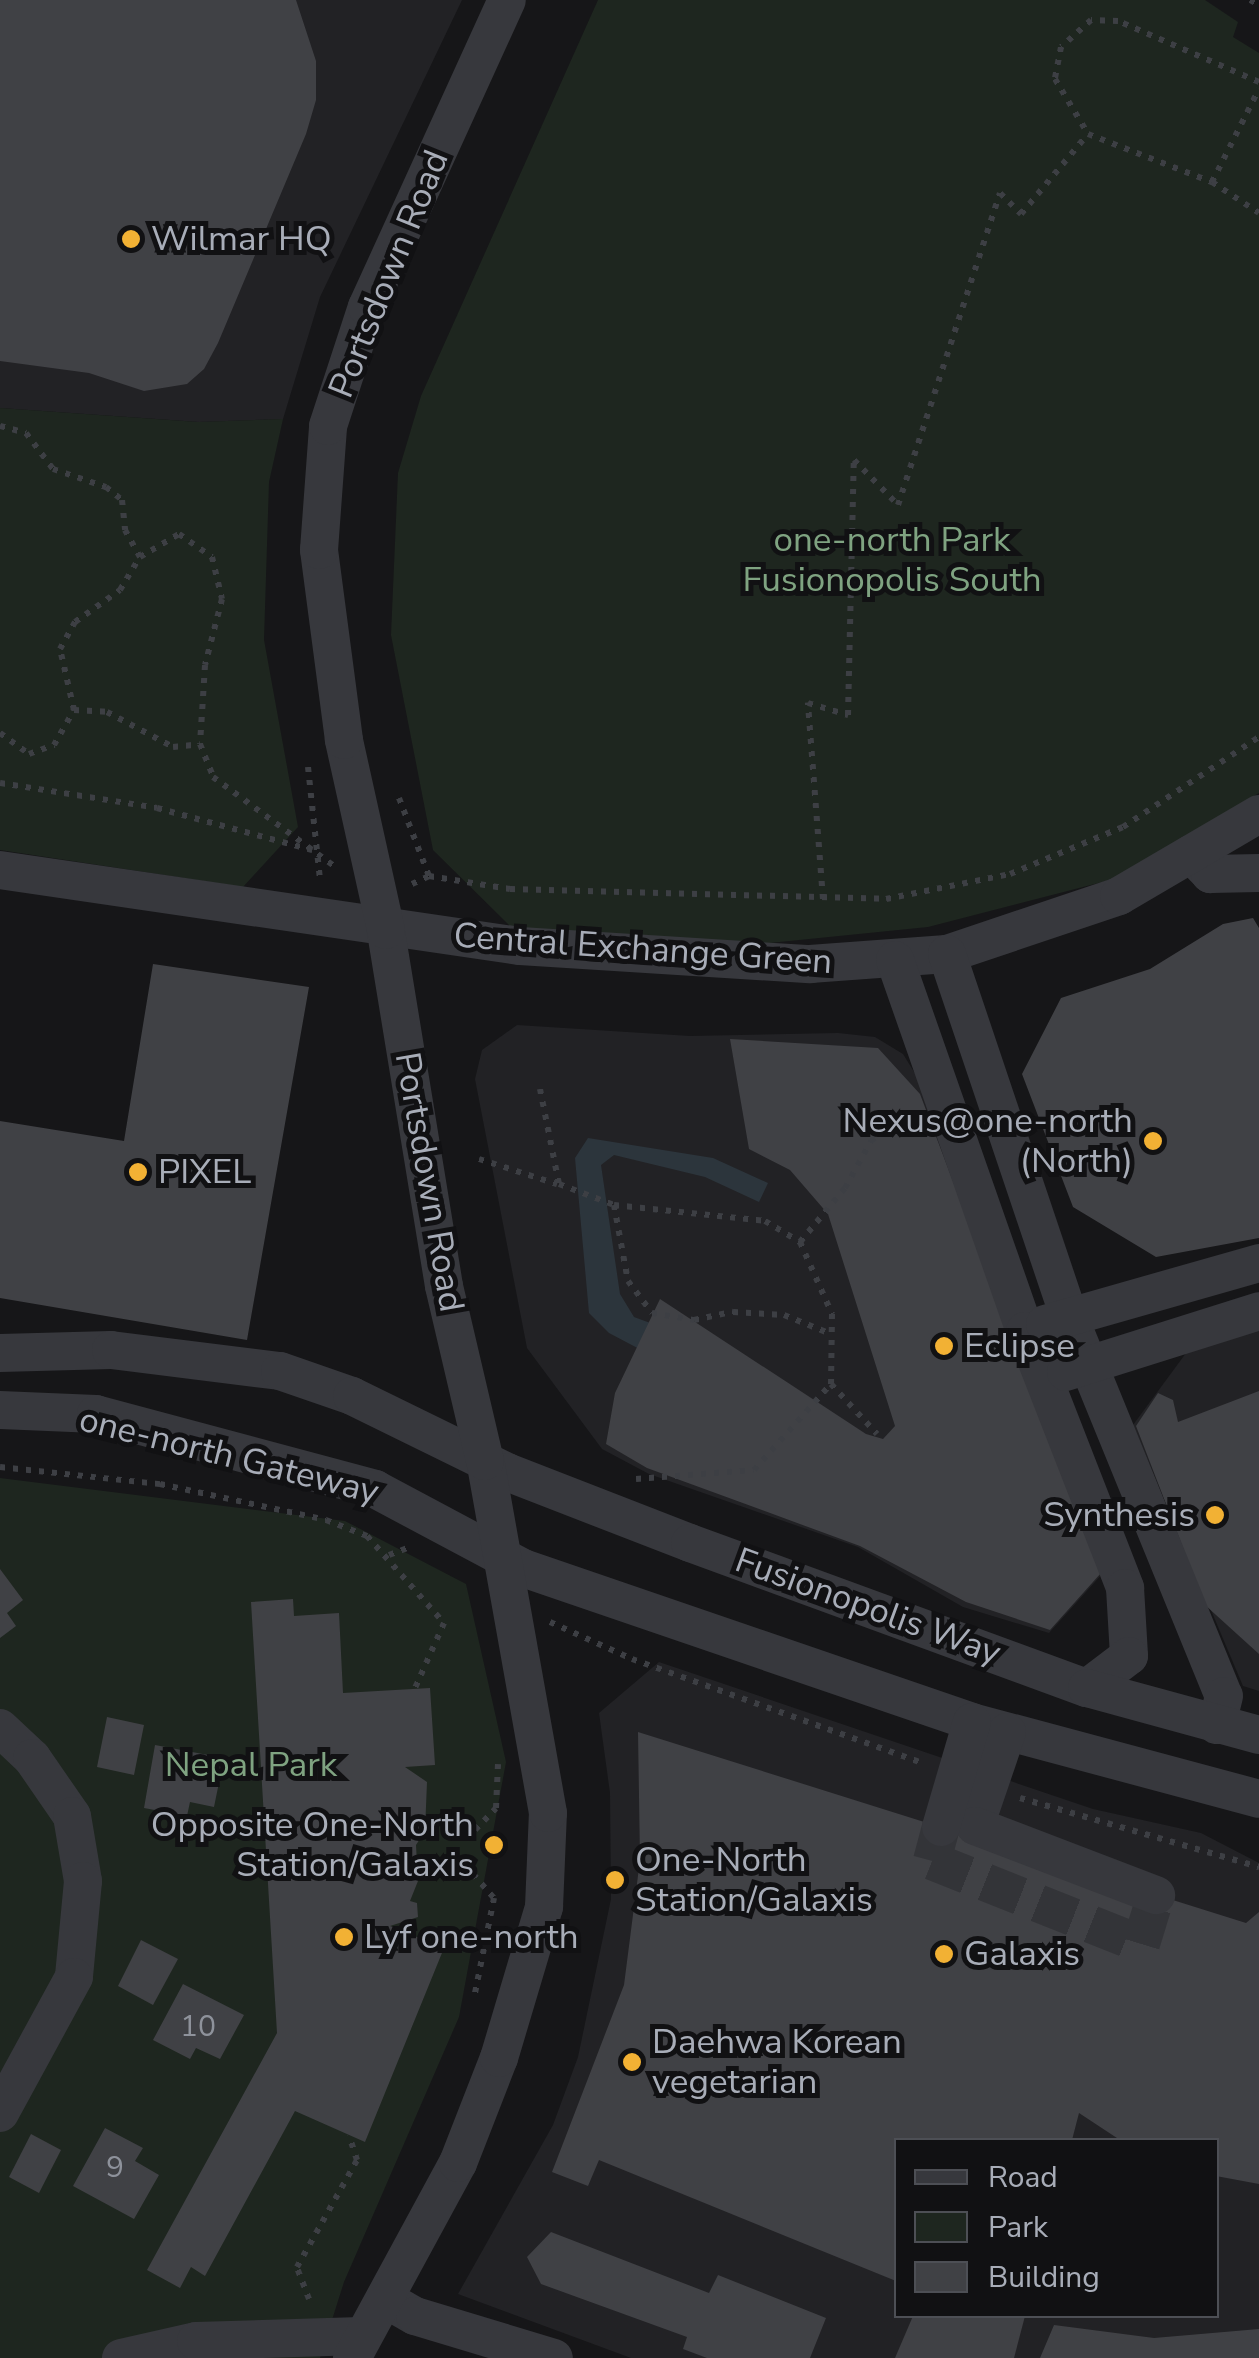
<!DOCTYPE html>
<style>
body{margin:0}
#map{position:relative;width:1259px;height:2358px;overflow:hidden;background:#161618;font-family:"Nunito Sans",sans-serif}
div>[style]{position:absolute}
[style*='--x']{left:calc(var(--x)*1px);top:calc(var(--y)*1px);width:calc(var(--w)*1px);rotate:calc(var(--a)*1deg)}
.built>*{inset:0;background:#222225}
.green>*{inset:0;background:#1e261f}
.water>*{inset:0;background:#2c353c}
.building>*{inset:0;background:#404145}
.minor-tunnel>*{height:38px;margin-top:-19px;transform-origin:0;background:repeating-linear-gradient(90deg,#333438 0 38px,transparent 0 57px)}
.path>*{height:6px;margin-top:-3px;transform-origin:0;background:repeating-linear-gradient(90deg,#3d3f44 0 5px,transparent 0 13px)}
.minor>*{height:38px;margin:-19px;padding:0 19px;transform-origin:19px;border-radius:19px;background:#37383d}
.dots>*{width:28px;height:28px;translate:-50% -50%;box-sizing:border-box;border:5px solid #111113;border-radius:50%}
span{translate:-50% -50%;white-space:nowrap;text-align:center;line-height:1.15;-webkit-text-stroke:10px #111113;paint-order:stroke}
.number-label{font-size:30px;color:#8e929b}
.number-label span{-webkit-text-stroke-width:0}
.poi-label{font-size:35px;color:#a8adb8}
.left{translate:0 -50%;text-align:left}
.right{translate:-100% -50%;text-align:right}
.street-label{font-size:35px;color:#a8adb8}
.park-label{font-size:35px;color:#7fa381}
.legend{position:absolute;left:894px;top:2138px;width:325px;height:180px;box-sizing:border-box;background:#111113;border:2px solid #4d4f55;margin:0;padding:12px 18px;list-style:none;font-size:30px;color:#a8adb8}
.legend li{display:flex;align-items:center;gap:20px;height:50px}
.legend b{width:50px;border:2px solid #4d4f55}
</style>
<div id="map">
<div class="built">
<i style="clip-path:polygon(0 0,462px 0,320px 297px,283px 419px,199px 422px,0 408px)"></i>
<i style="clip-path:polygon(517px 1025px,690px 1036px,838px 1033px,875px 1037px,903px 1054px,924px 1088px,1103px 1573px,1049px 1633px,963px 1607px,858px 1547px,649px 1474px,602px 1449px,527px 1348px,475px 1079px,482px 1050px)"></i>
<i style="clip-path:polygon(1259px 1330px,1259px 1691px,1243px 1686px,1133px 1425px,1189px 1349px)"></i>
<i style="clip-path:polygon(evenodd,659px 1662px,1093px 1809px,1201px 1833px,1259px 1863px,1259px 2358px,631px 2358px,458px 2294px,553px 2125px,578px 2057px,611px 1899px,610px 1793px,599px 1713px,659px 1662px,896px 2140px,1216px 2140px,1216px 2316px,896px 2316px,896px 2140px)"></i>
</div>
<div class="green">
<i style="clip-path:polygon(598px 0,1205px 0,1238px 22px,1233px 37px,1259px 53px,1259px 793px,1114px 879px,928px 927px,759px 944px,513px 929px,433px 850px,391px 635px,398px 473px,421px 396px)"></i>
<i style="clip-path:polygon(0 408px,198px 422px,283px 419px,269px 482px,264px 640px,298px 827px,243px 887px,0 850px)"></i>
<i style="clip-path:polygon(0 1478px,345px 1521px,466px 1584px,506px 1762px,459px 2017px,344px 2282px,320px 2358px,0 2358px)"></i>
</div>
<div class="water">
<i style="clip-path:polygon(588px 1138px,713px 1158px,768px 1183px,759px 1202px,705px 1177px,614px 1155px,601px 1165px,620px 1294px,634px 1317px,740px 1356px,664px 1362px,609px 1333px,589px 1313px,575px 1158px)"></i>
</div>
<div class="building">
<i style="clip-path:polygon(0 0,296px 0,316px 61px,316px 100px,306px 134px,218px 343px,204px 369px,187px 384px,144px 391px,89px 373px,0 361px)"></i>
<i style="clip-path:polygon(1253px 918px,1259px 928px,1259px 1238px,1156px 1257px,1073px 1207px,1022px 1074px,1061px 998px,1150px 969px,1223px 924px)"></i>
<i style="clip-path:polygon(153px 964px,309px 987px,247px 1340px,0 1298px,0 1121px,124px 1141px)"></i>
<i style="clip-path:polygon(730px 1039px,878px 1048px,920px 1094px,1101px 1573px,1050px 1630px,966px 1602px,860px 1546px,647px 1468px,606px 1444px,615px 1393px,660px 1299px,866px 1434px,883px 1439px,895px 1426px,828px 1214px,790px 1170px,749px 1149px)"></i>
<i style="clip-path:polygon(1259px 1391px,1259px 1654px,1205px 1605px,1136px 1426px,1158px 1393px,1173px 1400px,1178px 1422px)"></i>
<i style="clip-path:polygon(0 1569px,23px 1600px,7px 1613px,16px 1626px,0 1638px)"></i>
<i style="clip-path:polygon(293px 1599px,294px 1616px,339px 1613px,343px 1693px,430px 1688px,435px 1765px,405px 1767px,427px 1782px,425px 1831px,416px 1845px,418px 1881px,410px 1901px,417px 1903px,418px 1917px,390px 1926px,444px 1948px,365px 2142px,295px 2111px,205px 2276px,191px 2267px,180px 2288px,147px 2270px,277px 2033px,251px 1602px)"></i>
<i style="clip-path:polygon(107px 1717px,144px 1725px,134px 1775px,97px 1767px)"></i>
<i style="clip-path:polygon(638px 1732px,1246px 1923px,1259px 1912px,1259px 2184px,1216px 2176px,1216px 2140px,1120px 2140px,1079px 2113px,1072px 2140px,896px 2140px,896px 2281px,599px 2160px,588px 2186px,552px 2172px,624px 1985px,640px 1860px)"></i>
<i style="clip-path:polygon(155px 1745px,224px 1758px,214px 1807px,190px 1802px,187px 1816px,144px 1808px)"></i>
<i style="clip-path:polygon(141px 1940px,178px 1959px,153px 2005px,118px 1986px)"></i>
<i style="clip-path:polygon(183px 1984px,244px 2015px,220px 2059px,196px 2048px,190px 2059px,153px 2040px)"></i>
<i style="clip-path:polygon(105px 2128px,143px 2148px,135px 2161px,159px 2175px,134px 2219px,73px 2186px)"></i>
<i style="clip-path:polygon(31px 2134px,61px 2150px,39px 2193px,9px 2177px)"></i>
<i style="clip-path:polygon(551px 2232px,709px 2293px,718px 2275px,826px 2318px,810px 2358px,707px 2358px,683px 2349px,687px 2337px,541px 2284px,527px 2257px)"></i>
<i style="clip-path:polygon(913px 2316px,1025px 2316px,1014px 2358px,895px 2358px)"></i>
<i style="clip-path:polygon(1054px 2325px,1154px 2338px,1259px 2329px,1259px 2358px,1040px 2358px)"></i>
</div>
<div class="minor-tunnel">
<i style="--x:941;--y:1827;--w:35;--a:105"></i>
<i style="--x:932;--y:1861;--w:225;--a:21.7"></i>
<i style="--x:1141;--y:1944;--w:51;--a:-73"></i>
</div>
<div class="path">
<i style="--x:1250;--y:0;--w:10;--a:29"></i>
<i style="--x:1259;--y:82;--w:154;--a:-156.6"></i>
<i style="--x:1118;--y:21;--w:27;--a:-178"></i>
<i style="--x:1091;--y:20;--w:40;--a:138"></i>
<i style="--x:1061;--y:47;--w:33;--a:101"></i>
<i style="--x:1055;--y:79;--w:64;--a:59"></i>
<i style="--x:1088;--y:134;--w:133;--a:21.2"></i>
<i style="--x:1212;--y:182;--w:56;--a:33.4"></i>
<i style="--x:1212;--y:182;--w:104;--a:-63.2"></i>
<i style="--x:0;--y:426;--w:27;--a:15"></i>
<i style="--x:26;--y:433;--w:45;--a:53.1"></i>
<i style="--x:53;--y:469;--w:56;--a:18.8"></i>
<i style="--x:106;--y:487;--w:21;--a:39"></i>
<i style="--x:122;--y:500;--w:30;--a:84"></i>
<i style="--x:125;--y:530;--w:31;--a:61"></i>
<i style="--x:74;--y:710;--w:33;--a:3"></i>
<i style="--x:107;--y:712;--w:75;--a:27.9"></i>
<i style="--x:173;--y:747;--w:27;--a:-6"></i>
<i style="--x:0;--y:733;--w:36;--a:36"></i>
<i style="--x:29;--y:754;--w:27;--a:-20"></i>
<i style="--x:54;--y:745;--w:40;--a:-60.3"></i>
<i style="--x:74;--y:710;--w:63;--a:-102.9"></i>
<i style="--x:60;--y:649;--w:31;--a:-61"></i>
<i style="--x:75;--y:622;--w:55;--a:-35.4"></i>
<i style="--x:120;--y:590;--w:39;--a:-59"></i>
<i style="--x:140;--y:557;--w:45;--a:-30.5"></i>
<i style="--x:179;--y:534;--w:40;--a:34.9"></i>
<i style="--x:212;--y:557;--w:43;--a:76.6"></i>
<i style="--x:222;--y:599;--w:68;--a:104.4"></i>
<i style="--x:205;--y:665;--w:79;--a:93.6"></i>
<i style="--x:200;--y:744;--w:35;--a:68"></i>
<i style="--x:213;--y:777;--w:150;--a:36.3"></i>
<i style="--x:308;--y:767;--w:113;--a:83.9"></i>
<i style="--x:0;--y:783;--w:159;--a:9"></i>
<i style="--x:157;--y:808;--w:161;--a:15.2"></i>
<i style="--x:399;--y:798;--w:84;--a:69"></i>
<i style="--x:412;--y:884;--w:19;--a:-25"></i>
<i style="--x:429;--y:876;--w:82;--a:9.1"></i>
<i style="--x:510;--y:889;--w:376;--a:1.5"></i>
<i style="--x:886;--y:899;--w:126;--a:-11.4"></i>
<i style="--x:1010;--y:874;--w:122;--a:-22.6"></i>
<i style="--x:1123;--y:827;--w:163;--a:-33.5"></i>
<i style="--x:823;--y:899;--w:197;--a:-94.4"></i>
<i style="--x:808;--y:703;--w:42;--a:16.7"></i>
<i style="--x:848;--y:715;--w:255;--a:-88.7"></i>
<i style="--x:854;--y:460;--w:63;--a:45.6"></i>
<i style="--x:898;--y:505;--w:328;--a:-71.9"></i>
<i style="--x:1000;--y:193;--w:30;--a:45"></i>
<i style="--x:1021;--y:214;--w:104;--a:-50.1"></i>
<i style="--x:540;--y:1089;--w:97;--a:78.7"></i>
<i style="--x:559;--y:1184;--w:59;--a:20.9"></i>
<i style="--x:614;--y:1205;--w:152;--a:6"></i>
<i style="--x:765;--y:1221;--w:41;--a:31"></i>
<i style="--x:800;--y:1242;--w:79;--a:66"></i>
<i style="--x:832;--y:1314;--w:70;--a:90.8"></i>
<i style="--x:831;--y:1384;--w:68;--a:47.4"></i>
<i style="--x:479;--y:1159;--w:82;--a:17.8"></i>
<i style="--x:614;--y:1205;--w:77;--a:79.6"></i>
<i style="--x:628;--y:1281;--w:40;--a:53"></i>
<i style="--x:652;--y:1313;--w:43;--a:9.5"></i>
<i style="--x:694;--y:1320;--w:40;--a:-12"></i>
<i style="--x:733;--y:1312;--w:51;--a:3.4"></i>
<i style="--x:784;--y:1315;--w:51;--a:22"></i>
<i style="--x:800;--y:1242;--w:70;--a:-50.2"></i>
<i style="--x:845;--y:1188;--w:54;--a:-61"></i>
<i style="--x:871;--y:1141;--w:50;--a:-39.4"></i>
<i style="--x:0;--y:1467;--w:161;--a:6.1"></i>
<i style="--x:160;--y:1484;--w:170;--a:12.2"></i>
<i style="--x:326;--y:1520;--w:44;--a:21.3"></i>
<i style="--x:367;--y:1536;--w:116;--a:48.5"></i>
<i style="--x:444;--y:1623;--w:71;--a:114"></i>
<i style="--x:636;--y:1479;--w:118;--a:-4.4"></i>
<i style="--x:754;--y:1470;--w:115;--a:-48.2"></i>
<i style="--x:389;--y:1555;--w:19;--a:-21"></i>
<i style="--x:550;--y:1622;--w:90;--a:24.3"></i>
<i style="--x:632;--y:1659;--w:308;--a:19.7"></i>
<i style="--x:1020;--y:1798;--w:249;--a:16.1"></i>
<i style="--x:475;--y:1830;--w:30;--a:-46"></i>
<i style="--x:496;--y:1808;--w:44;--a:-87.4"></i>
<i style="--x:473;--y:1874;--w:32;--a:49"></i>
<i style="--x:494;--y:1898;--w:97;--a:101.3"></i>
<i style="--x:309;--y:2299;--w:34;--a:-111"></i>
<i style="--x:297;--y:2267;--w:123;--a:-60.7"></i>
<i style="--x:357;--y:2160;--w:26;--a:-108"></i>
</div>
<div class="minor">
<i style="--x:1191;--y:854;--w:28;--a:46"></i>
<i style="--x:1210;--y:874;--w:49;--a:-1.2"></i>
<i style="--x:0;--y:870;--w:526;--a:8.32"></i>
<i style="--x:520;--y:946;--w:291;--a:3.6"></i>
<i style="--x:810;--y:964;--w:137;--a:-4.2"></i>
<i style="--x:947;--y:954;--w:182;--a:-18.6"></i>
<i style="--x:1119;--y:896;--w:162;--a:-30.4"></i>
<i style="--x:947;--y:954;--w:383;--a:71.4"></i>
<i style="--x:1069;--y:1317;--w:409;--a:67.8"></i>
<i style="--x:1224;--y:1696;--w:30;--a:104"></i>
<i style="--x:895;--y:960;--w:393;--a:70.7"></i>
<i style="--x:1025;--y:1331;--w:276;--a:68.7"></i>
<i style="--x:1125;--y:1588;--w:68;--a:86.6"></i>
<i style="--x:1129;--y:1656;--w:53;--a:142.7"></i>
<i style="--x:1045;--y:1324;--w:223;--a:-15.9"></i>
<i style="--x:0;--y:1353;--w:111;--a:-1.5"></i>
<i style="--x:111;--y:1350;--w:170;--a:7.1"></i>
<i style="--x:280;--y:1371;--w:76;--a:19.1"></i>
<i style="--x:352;--y:1396;--w:173;--a:26.1"></i>
<i style="--x:507;--y:1472;--w:196;--a:21.2"></i>
<i style="--x:690;--y:1543;--w:423;--a:20.1"></i>
<i style="--x:1087;--y:1688;--w:178;--a:15.3"></i>
<i style="--x:1066;--y:1372;--w:202;--a:-17.5"></i>
<i style="--x:0;--y:1410;--w:96;--a:2.4"></i>
<i style="--x:96;--y:1414;--w:289;--a:15"></i>
<i style="--x:375;--y:1489;--w:168;--a:28.1"></i>
<i style="--x:523;--y:1568;--w:475;--a:18.9"></i>
<i style="--x:972;--y:1722;--w:297;--a:15"></i>
<i style="--x:0;--y:1728;--w:44;--a:43.2"></i>
<i style="--x:32;--y:1758;--w:70;--a:55.4"></i>
<i style="--x:72;--y:1816;--w:66;--a:80.4"></i>
<i style="--x:83;--y:1881;--w:96;--a:95.4"></i>
<i style="--x:74;--y:1977;--w:155;--a:118.6"></i>
<i style="--x:1007;--y:1732;--w:99;--a:108.8"></i>
<i style="--x:975;--y:1826;--w:194;--a:20.9"></i>
<i style="--x:941;--y:1827;--w:109;--a:-73.6"></i>
<i style="--x:387;--y:2300;--w:32;--a:30"></i>
<i style="--x:415;--y:2316;--w:145;--a:16.8"></i>
<i style="--x:121;--y:2358;--w:77;--a:-12.8"></i>
<i style="--x:196;--y:2341;--w:165;--a:-1.7"></i>
<i style="--x:352;--y:2358;--w:222;--a:-61.5"></i>
<i style="--x:458;--y:2163;--w:113;--a:-68.7"></i>
<i style="--x:499;--y:2058;--w:158;--a:-73.4"></i>
<i style="--x:544;--y:1907;--w:94;--a:-87.6"></i>
<i style="--x:548;--y:1813;--w:358;--a:-100.1"></i>
<i style="--x:485;--y:1461;--w:180;--a:-103.2"></i>
<i style="--x:444;--y:1286;--w:361;--a:-99.3"></i>
<i style="--x:386;--y:930;--w:195;--a:-102.5"></i>
<i style="--x:344;--y:740;--w:192;--a:-97.5"></i>
<i style="--x:319;--y:550;--w:124;--a:-85.8"></i>
<i style="--x:328;--y:426;--w:125;--a:-71.9"></i>
<i style="--x:367;--y:307;--w:337;--a:-65.5"></i>
</div>
<div class="dots">
<i style="left:131px;top:239px;background:#f2b134"></i>
<i style="left:1153px;top:1141px;background:#f2b134"></i>
<i style="left:138px;top:1172px;background:#f2b134"></i>
<i style="left:944px;top:1346px;background:#f2b134"></i>
<i style="left:1215px;top:1515px;background:#f2b134"></i>
<i style="left:494px;top:1845px;background:#f2b134"></i>
<i style="left:615px;top:1880px;background:#f2b134"></i>
<i style="left:344px;top:1937px;background:#f2b134"></i>
<i style="left:944px;top:1954px;background:#f2b134"></i>
<i style="left:632px;top:2062px;background:#f2b134"></i>
</div>
<div class="number-label">
<span style="left:198px;top:2027px">10</span>
<span style="left:115px;top:2168px">9</span>
</div>
<div class="poi-label">
<span class="left" style="left:151px;top:239px">Wilmar HQ</span>
<span class="right" style="left:1133px;top:1141px">Nexus@one-north<br>(North)</span>
<span class="left" style="left:158px;top:1172px">PIXEL</span>
<span class="left" style="left:964px;top:1346px">Eclipse</span>
<span class="right" style="left:1195px;top:1515px">Synthesis</span>
<span class="right" style="left:474px;top:1845px">Opposite One-North<br>Station/Galaxis</span>
<span class="left" style="left:635px;top:1880px">One-North<br>Station/Galaxis</span>
<span class="left" style="left:364px;top:1937px">Lyf one-north</span>
<span class="left" style="left:964px;top:1954px">Galaxis</span>
<span class="left" style="left:652px;top:2062px">Daehwa Korean<br>vegetarian</span>
</div>
<div class="street-label">
<span style="left:389px;top:274px;rotate:-68deg">Portsdown Road</span>
<span style="left:643px;top:949px;rotate:4deg">Central Exchange Green</span>
<span style="left:429px;top:1182px;rotate:80deg">Portsdown Road</span>
<span style="left:229px;top:1456px;rotate:14deg">one-north Gateway</span>
<span style="left:868px;top:1607px;rotate:20deg">Fusionopolis Way</span>
</div>
<div class="park-label">
<span style="left:892px;top:560px">one-north Park<br>Fusionopolis South</span>
<span style="left:251px;top:1765px">Nepal Park</span>
</div>
<ul class="legend">
<li><b style="height:12px;background:#37383d"></b>Road</li>
<li><b style="height:28px;background:#1e261f"></b>Park</li>
<li><b style="height:28px;background:#404145"></b>Building</li>
</ul>
</div>
